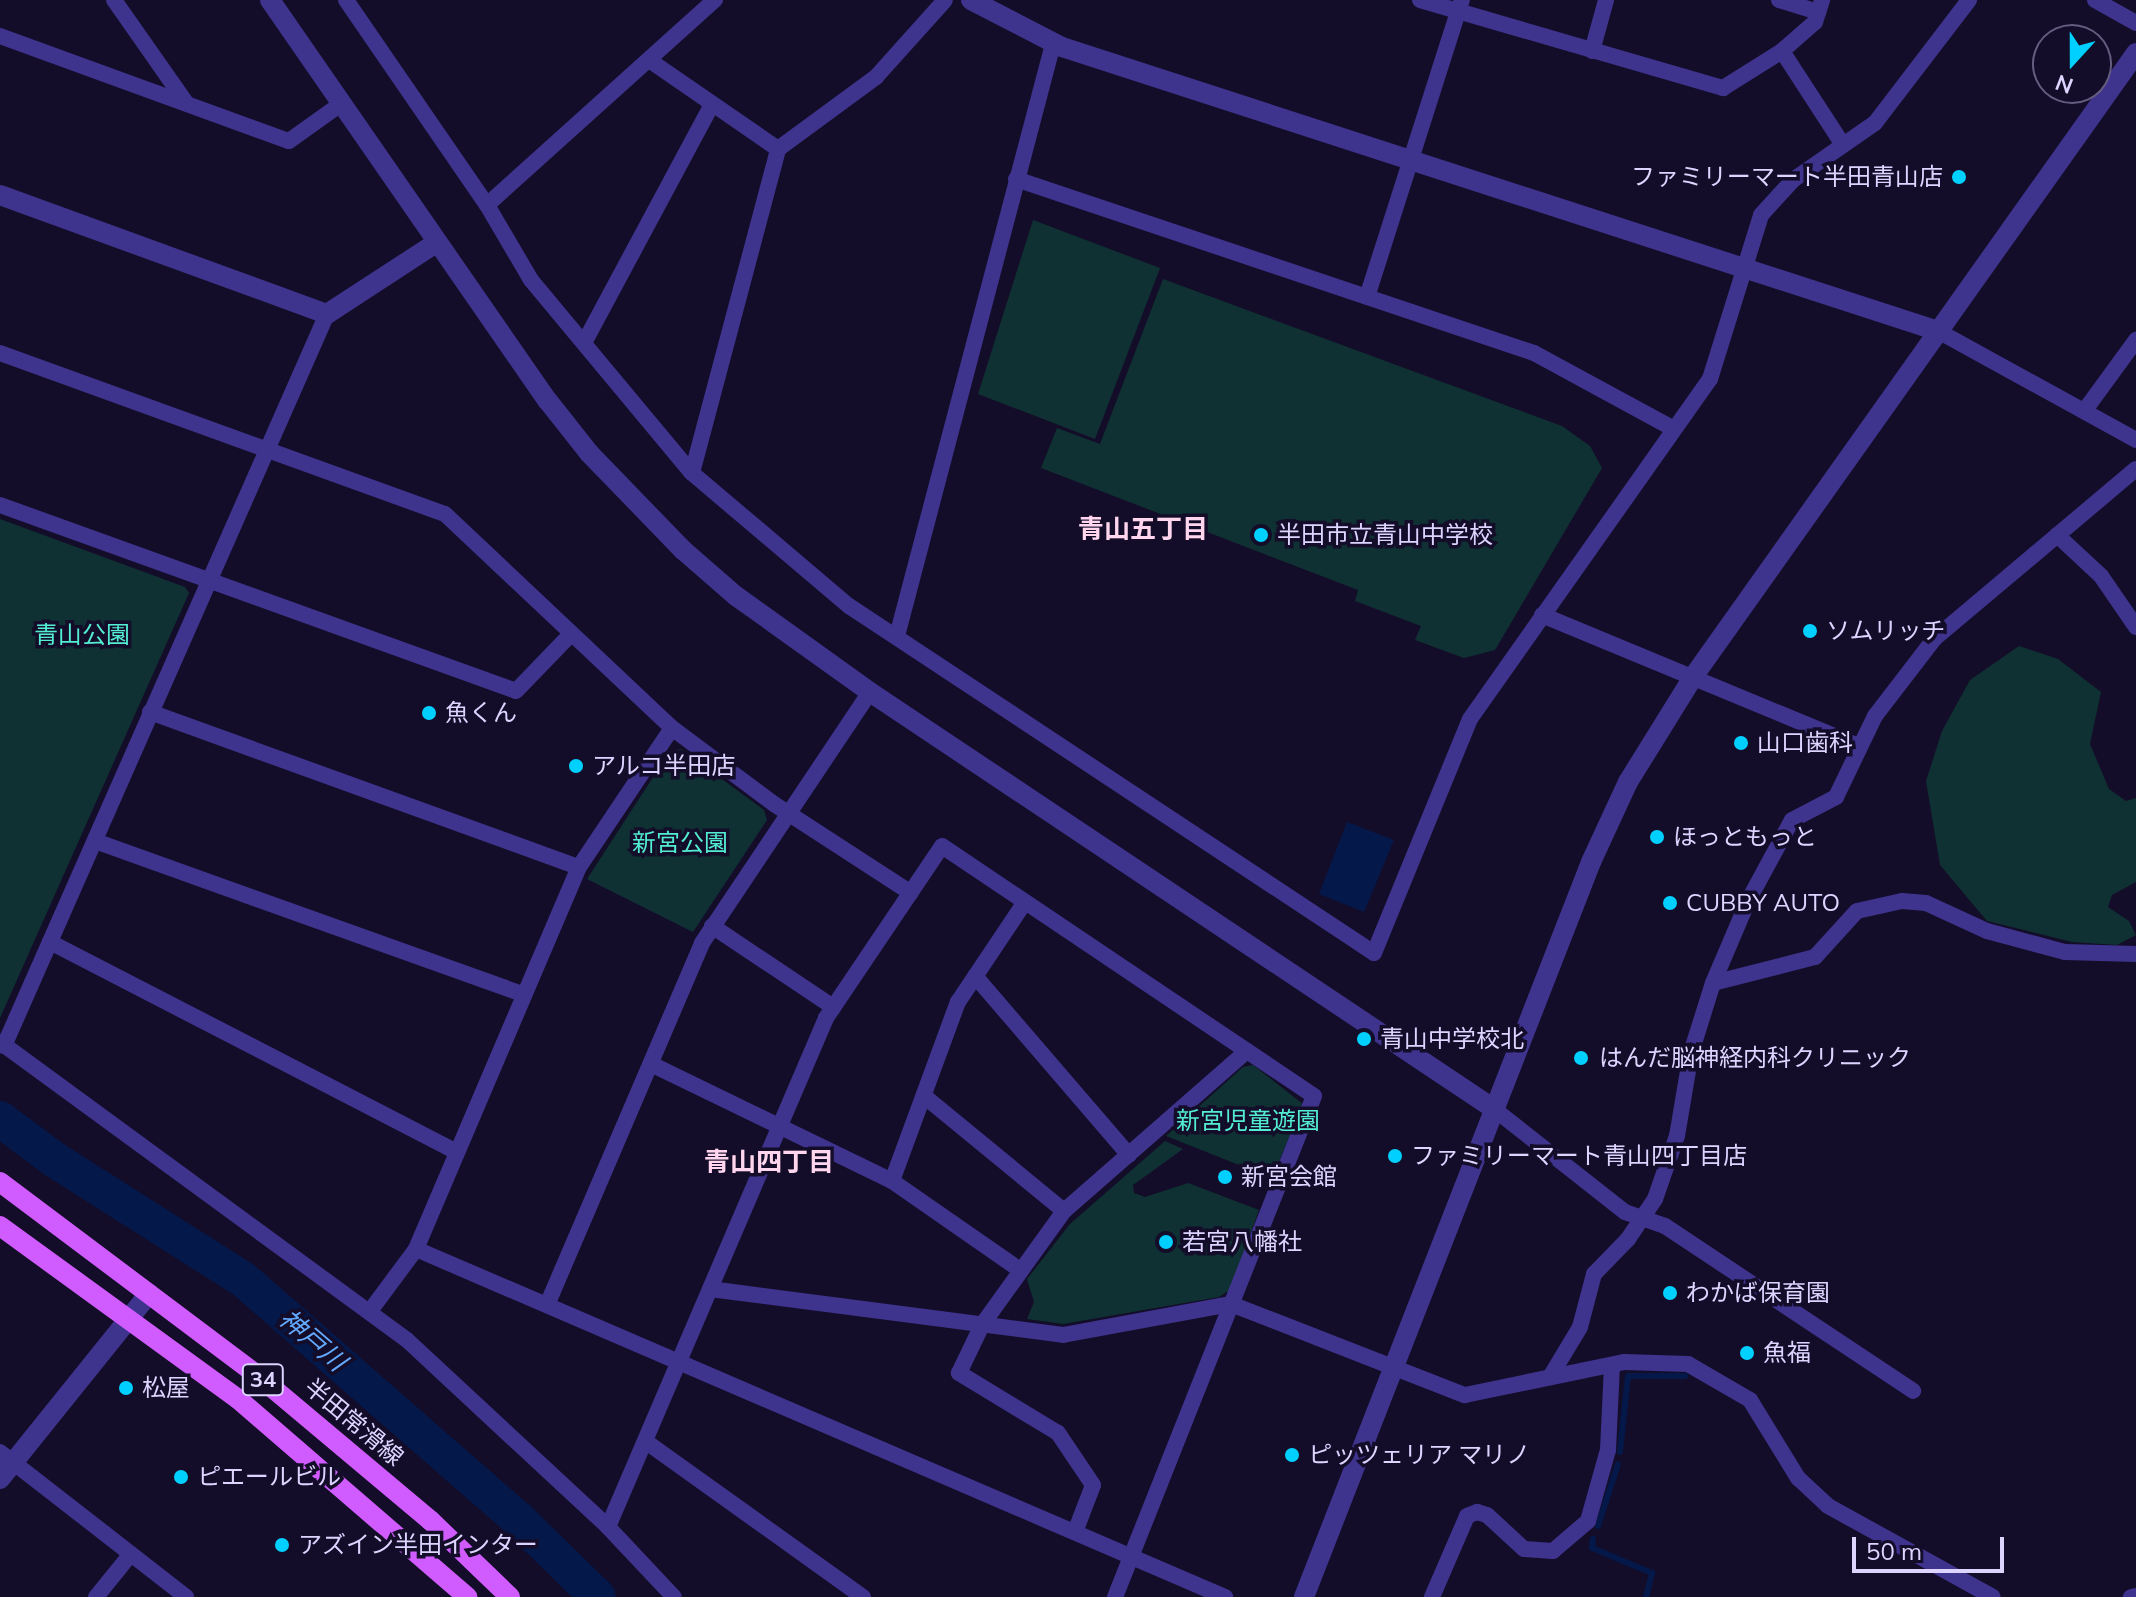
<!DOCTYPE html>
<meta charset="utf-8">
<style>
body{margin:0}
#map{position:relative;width:2136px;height:1597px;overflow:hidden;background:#140d29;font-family:Mulish,"Noto Sans JP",sans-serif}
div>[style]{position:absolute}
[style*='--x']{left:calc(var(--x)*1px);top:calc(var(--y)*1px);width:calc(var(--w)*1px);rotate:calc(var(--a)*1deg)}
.green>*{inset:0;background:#0f3133}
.water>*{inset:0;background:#04184a}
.stream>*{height:6px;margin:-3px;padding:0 3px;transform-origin:3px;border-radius:3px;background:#04184a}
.river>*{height:36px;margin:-18px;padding:0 18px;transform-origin:18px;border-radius:18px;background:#04184a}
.minor>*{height:16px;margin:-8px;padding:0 8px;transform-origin:8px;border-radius:8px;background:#3e338d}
.tertiary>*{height:20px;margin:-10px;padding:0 10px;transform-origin:10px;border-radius:10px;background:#3e338d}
.primary>*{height:20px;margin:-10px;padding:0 10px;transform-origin:10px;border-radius:10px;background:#d05bff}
.dots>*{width:22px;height:22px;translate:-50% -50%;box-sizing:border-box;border:4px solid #140d29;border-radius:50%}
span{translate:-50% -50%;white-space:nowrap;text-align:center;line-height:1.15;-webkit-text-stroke:7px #140d29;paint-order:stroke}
.shield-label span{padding:2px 6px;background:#140d29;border:2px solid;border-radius:6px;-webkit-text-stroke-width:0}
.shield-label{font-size:22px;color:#ddd4ff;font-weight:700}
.poi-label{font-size:24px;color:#ddd4ff}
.right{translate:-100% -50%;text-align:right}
.left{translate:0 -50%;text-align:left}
.park-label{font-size:24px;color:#53edd3}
.street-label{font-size:24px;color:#ddd4ff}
.neighbourhood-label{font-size:26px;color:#ffd6ed;font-weight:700}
.water-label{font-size:26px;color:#62a9ff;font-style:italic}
.north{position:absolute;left:2032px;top:24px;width:80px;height:80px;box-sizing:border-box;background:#140d29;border:2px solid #645d7f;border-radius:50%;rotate:201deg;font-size:22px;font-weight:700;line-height:32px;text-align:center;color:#ddd4ff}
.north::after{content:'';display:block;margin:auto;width:28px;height:36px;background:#00d0ff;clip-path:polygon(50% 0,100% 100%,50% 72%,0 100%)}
.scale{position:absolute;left:1852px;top:1537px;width:152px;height:36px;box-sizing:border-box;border:4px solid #ddd4ff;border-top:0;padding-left:10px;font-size:24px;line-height:28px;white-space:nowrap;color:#ddd4ff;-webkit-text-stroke:6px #140d29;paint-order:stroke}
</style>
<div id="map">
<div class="green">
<i style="clip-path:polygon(1033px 220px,1160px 268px,1095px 439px,978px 394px)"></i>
<i style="clip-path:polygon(1163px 279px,1562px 426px,1590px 446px,1602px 468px,1495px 650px,1464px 658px,1415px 640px,1421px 626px,1355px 601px,1358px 590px,1041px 468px,1057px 428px,1100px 444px)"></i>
<i style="clip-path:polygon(0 519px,185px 587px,189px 593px,0 1018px)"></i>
<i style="clip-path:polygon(2019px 646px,2058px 659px,2101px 692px,2090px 744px,2109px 789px,2126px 801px,2136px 798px,2136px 882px,2112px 895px,2108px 907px,2129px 921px,2136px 935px,2117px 945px,2072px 942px,1987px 921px,1940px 865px,1926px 781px,1942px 731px,1970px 680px)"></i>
<i style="clip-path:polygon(681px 749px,764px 810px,767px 820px,693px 932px,587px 879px,670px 751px)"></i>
<i style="clip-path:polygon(1253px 1065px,1303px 1104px,1272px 1178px,1166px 1136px,1243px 1067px)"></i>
<i style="clip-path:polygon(1165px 1141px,1183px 1149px,1133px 1185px,1134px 1193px,1145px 1197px,1188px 1183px,1259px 1210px,1230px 1290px,1219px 1297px,1063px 1324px,1027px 1319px,1034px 1302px,1027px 1279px,1070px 1224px)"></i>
</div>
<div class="water">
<i style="clip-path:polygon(1347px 822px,1394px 840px,1364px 912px,1319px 894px)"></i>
</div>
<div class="stream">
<i style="--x:1620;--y:1452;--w:76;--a:-84"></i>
<i style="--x:1628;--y:1376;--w:57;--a:0"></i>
<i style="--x:1598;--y:1526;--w:65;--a:-72.1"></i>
<i style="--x:1593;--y:1539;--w:9;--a:96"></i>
<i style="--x:1592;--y:1548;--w:65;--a:22.6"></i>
<i style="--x:1652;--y:1573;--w:25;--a:104"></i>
</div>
<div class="river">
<i style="--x:0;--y:1119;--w:69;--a:36.7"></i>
<i style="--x:55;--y:1160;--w:224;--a:32.4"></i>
<i style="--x:244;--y:1280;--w:365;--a:41.1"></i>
<i style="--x:519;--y:1520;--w:110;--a:44.3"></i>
</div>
<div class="minor">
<i style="--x:114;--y:0;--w:126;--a:55"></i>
<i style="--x:346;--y:0;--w:249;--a:55.5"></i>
<i style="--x:487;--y:205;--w:87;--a:59.6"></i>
<i style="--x:531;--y:280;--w:251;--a:50.2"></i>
<i style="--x:692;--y:473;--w:206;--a:40.3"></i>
<i style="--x:849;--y:606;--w:629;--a:33.46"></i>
<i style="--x:1374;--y:953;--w:253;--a:-67.7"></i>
<i style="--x:1470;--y:719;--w:416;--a:-54.8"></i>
<i style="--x:1710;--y:379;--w:172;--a:-72.7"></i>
<i style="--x:1761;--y:215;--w:47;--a:-47.6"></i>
<i style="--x:1793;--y:180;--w:100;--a:-34.8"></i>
<i style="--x:1875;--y:123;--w:155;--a:-52.6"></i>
<i style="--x:1420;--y:0;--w:316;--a:16.2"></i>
<i style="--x:1723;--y:88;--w:70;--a:-32.1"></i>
<i style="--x:1782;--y:51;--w:44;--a:-41.3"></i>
<i style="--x:1815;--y:22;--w:23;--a:-72"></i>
<i style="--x:1779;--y:0;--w:41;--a:17.1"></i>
<i style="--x:2095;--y:0;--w:47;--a:29.3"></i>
<i style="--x:0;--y:36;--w:307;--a:20"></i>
<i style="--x:289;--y:141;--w:65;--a:-35.6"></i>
<i style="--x:1592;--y:51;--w:53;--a:-74.6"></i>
<i style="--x:1782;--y:51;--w:112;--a:57"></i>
<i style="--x:649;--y:60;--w:157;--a:34.6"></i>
<i style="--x:1016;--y:179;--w:546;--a:18.57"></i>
<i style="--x:1534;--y:353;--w:159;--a:28.5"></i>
<i style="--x:487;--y:205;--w:307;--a:-42"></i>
<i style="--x:1367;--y:297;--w:312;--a:-72.3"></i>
<i style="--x:1938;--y:331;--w:226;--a:28.8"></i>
<i style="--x:584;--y:343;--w:271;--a:-61.8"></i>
<i style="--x:0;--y:353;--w:473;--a:19.9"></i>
<i style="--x:445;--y:514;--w:312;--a:43.3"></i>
<i style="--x:672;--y:728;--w:127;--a:36.7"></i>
<i style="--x:774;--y:804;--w:163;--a:33"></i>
<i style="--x:2085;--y:410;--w:87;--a:-53.9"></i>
<i style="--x:692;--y:473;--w:335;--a:-75.1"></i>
<i style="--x:778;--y:149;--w:122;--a:-36.3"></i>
<i style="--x:876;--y:77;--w:103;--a:-48.1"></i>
<i style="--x:0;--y:505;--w:548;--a:19.82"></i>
<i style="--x:516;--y:691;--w:79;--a:-46"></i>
<i style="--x:2057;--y:535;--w:60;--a:43"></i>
<i style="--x:2101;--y:576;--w:62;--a:55.5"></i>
<i style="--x:1542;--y:615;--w:343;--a:22.5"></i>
<i style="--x:897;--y:636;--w:612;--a:-75.24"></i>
<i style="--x:150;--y:712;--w:456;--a:19.9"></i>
<i style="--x:95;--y:841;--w:456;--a:19.7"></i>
<i style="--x:712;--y:926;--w:146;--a:33.8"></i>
<i style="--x:50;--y:942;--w:458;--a:27.3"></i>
<i style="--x:975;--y:976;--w:236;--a:49.3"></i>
<i style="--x:1713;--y:983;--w:105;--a:-14.3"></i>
<i style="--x:1815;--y:957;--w:62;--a:-47.6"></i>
<i style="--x:1857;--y:911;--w:46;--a:-12.5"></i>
<i style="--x:1902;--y:901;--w:24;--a:5"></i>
<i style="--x:1926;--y:903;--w:67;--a:24.7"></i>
<i style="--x:1987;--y:931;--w:81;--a:15.1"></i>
<i style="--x:2065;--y:952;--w:71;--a:1.6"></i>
<i style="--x:0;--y:1042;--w:504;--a:36.21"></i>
<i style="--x:407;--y:1340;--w:275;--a:42.9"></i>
<i style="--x:608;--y:1527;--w:96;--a:46.7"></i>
<i style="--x:4;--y:1046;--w:800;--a:-66.19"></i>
<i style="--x:651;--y:1064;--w:268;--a:25.9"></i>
<i style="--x:892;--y:1181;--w:156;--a:34.8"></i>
<i style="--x:924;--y:1096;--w:181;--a:39.4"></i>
<i style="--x:1494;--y:1109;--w:167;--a:38.2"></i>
<i style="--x:1625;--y:1212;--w:42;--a:19.3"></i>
<i style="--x:1665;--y:1226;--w:298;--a:33.6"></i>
<i style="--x:892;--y:1181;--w:191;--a:-69.8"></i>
<i style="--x:958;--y:1002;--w:120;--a:-56.2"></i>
<i style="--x:416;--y:1249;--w:881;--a:23.28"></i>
<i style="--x:710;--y:1289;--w:356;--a:7.4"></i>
<i style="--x:1063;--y:1335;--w:171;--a:-10.5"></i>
<i style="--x:1231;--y:1304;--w:251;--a:21.3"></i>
<i style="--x:1465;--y:1395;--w:162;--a:-11.7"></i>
<i style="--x:1624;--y:1362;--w:64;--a:1.8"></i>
<i style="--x:1688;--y:1364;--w:72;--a:30.1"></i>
<i style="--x:1750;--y:1400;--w:92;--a:58.4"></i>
<i style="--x:1798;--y:1478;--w:41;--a:43"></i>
<i style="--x:1828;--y:1506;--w:188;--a:28.9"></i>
<i style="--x:547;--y:1305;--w:394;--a:-66.8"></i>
<i style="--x:702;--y:943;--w:302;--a:-56.2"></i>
<i style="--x:370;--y:1311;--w:77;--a:-53.4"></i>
<i style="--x:416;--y:1249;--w:415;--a:-66.9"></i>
<i style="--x:579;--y:867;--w:167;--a:-56.2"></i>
<i style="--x:1550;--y:1377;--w:58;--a:-59"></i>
<i style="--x:1580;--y:1327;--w:55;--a:-75.2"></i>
<i style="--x:1594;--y:1274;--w:49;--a:-45.8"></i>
<i style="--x:1628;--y:1239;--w:48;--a:-56"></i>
<i style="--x:1655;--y:1199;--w:67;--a:-70.8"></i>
<i style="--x:1677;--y:1136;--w:84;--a:-80.4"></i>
<i style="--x:1691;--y:1053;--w:73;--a:-72.6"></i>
<i style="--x:1713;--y:983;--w:89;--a:-66.9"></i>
<i style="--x:1748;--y:901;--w:92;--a:-61.5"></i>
<i style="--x:1792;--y:820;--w:50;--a:-27.6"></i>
<i style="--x:1836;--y:797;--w:90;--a:-64.3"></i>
<i style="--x:1875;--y:716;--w:97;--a:-52.5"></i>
<i style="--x:1934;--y:639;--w:264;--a:-40.1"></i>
<i style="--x:645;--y:1441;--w:268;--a:35.6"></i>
<i style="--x:0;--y:1452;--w:236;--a:37.9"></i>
<i style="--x:608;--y:1527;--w:554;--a:-66.81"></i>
<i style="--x:826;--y:1018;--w:207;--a:-56"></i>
<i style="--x:942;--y:846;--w:448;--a:33.9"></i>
<i style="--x:1314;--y:1096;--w:539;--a:111.66"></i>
<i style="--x:1075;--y:1532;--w:50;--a:-69"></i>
<i style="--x:1093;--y:1485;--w:63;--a:-123.9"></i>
<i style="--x:1058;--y:1433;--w:116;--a:-148.8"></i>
<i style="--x:959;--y:1373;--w:53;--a:-64.4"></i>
<i style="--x:982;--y:1325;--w:140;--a:-54.3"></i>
<i style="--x:1064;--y:1211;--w:243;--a:-41.2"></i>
<i style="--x:96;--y:1597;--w:55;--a:-50.9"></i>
<i style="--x:1432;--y:1597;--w:88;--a:-66.6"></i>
<i style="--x:1467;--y:1516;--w:11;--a:-22"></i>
<i style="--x:1477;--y:1512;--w:10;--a:17"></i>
<i style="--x:1487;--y:1515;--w:50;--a:42.6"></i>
<i style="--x:1524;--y:1549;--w:29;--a:4"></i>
<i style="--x:1553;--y:1551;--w:46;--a:-40.6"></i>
<i style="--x:1588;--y:1521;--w:74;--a:-74.3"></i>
<i style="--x:1608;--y:1450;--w:85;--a:-87.3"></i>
<i style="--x:2131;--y:1597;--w:5;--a:-11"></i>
</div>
<div class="tertiary">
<i style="--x:270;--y:0;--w:488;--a:55.3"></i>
<i style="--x:548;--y:401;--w:66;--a:51.7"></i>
<i style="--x:589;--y:453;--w:135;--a:45.9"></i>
<i style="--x:683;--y:550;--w:70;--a:41"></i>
<i style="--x:736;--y:596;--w:165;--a:35.6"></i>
<i style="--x:870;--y:692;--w:751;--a:33.75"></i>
<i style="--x:971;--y:0;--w:102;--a:27.3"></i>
<i style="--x:1062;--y:47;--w:921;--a:17.96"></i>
<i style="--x:0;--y:195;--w:348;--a:20"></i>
<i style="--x:327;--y:314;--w:130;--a:-33.1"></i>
<i style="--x:0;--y:1479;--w:238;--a:-51.2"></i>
<i style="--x:1304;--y:1597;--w:789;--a:-68.67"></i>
<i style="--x:1591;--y:862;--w:88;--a:-65.2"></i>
<i style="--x:1628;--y:782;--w:123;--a:-58.2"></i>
<i style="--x:1693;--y:677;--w:765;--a:-54.63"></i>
</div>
<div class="primary">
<i style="--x:0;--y:1182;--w:321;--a:36.9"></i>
<i style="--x:257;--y:1375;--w:226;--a:40"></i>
<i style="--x:430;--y:1520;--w:111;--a:43.9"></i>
<i style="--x:0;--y:1226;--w:294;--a:36"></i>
<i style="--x:238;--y:1399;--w:303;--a:40.8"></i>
</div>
<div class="dots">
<i style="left:1959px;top:177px;background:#00d0ff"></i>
<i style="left:1261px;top:535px;background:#00d0ff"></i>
<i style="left:1810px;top:631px;background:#00d0ff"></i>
<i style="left:429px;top:713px;background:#00d0ff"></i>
<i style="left:1741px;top:743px;background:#00d0ff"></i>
<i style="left:576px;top:766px;background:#00d0ff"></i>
<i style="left:1657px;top:837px;background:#00d0ff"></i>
<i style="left:1670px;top:903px;background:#00d0ff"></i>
<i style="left:1364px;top:1039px;background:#00d0ff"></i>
<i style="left:1581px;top:1058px;background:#00d0ff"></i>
<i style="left:1395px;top:1156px;background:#00d0ff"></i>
<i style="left:1225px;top:1177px;background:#00d0ff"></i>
<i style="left:1166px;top:1242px;background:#00d0ff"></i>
<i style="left:1670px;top:1293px;background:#00d0ff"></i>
<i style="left:1747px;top:1353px;background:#00d0ff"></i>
<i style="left:126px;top:1388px;background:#00d0ff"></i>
<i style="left:1292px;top:1455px;background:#00d0ff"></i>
<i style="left:181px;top:1477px;background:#00d0ff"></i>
<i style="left:282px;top:1545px;background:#00d0ff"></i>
</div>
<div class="shield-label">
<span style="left:263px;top:1380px">34</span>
</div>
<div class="poi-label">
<span class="right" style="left:1943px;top:177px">ファミリーマート半田青山店</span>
<span class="left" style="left:1277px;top:535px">半田市立青山中学校</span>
<span class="left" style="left:1826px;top:631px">ソムリッチ</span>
<span class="left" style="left:445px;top:713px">魚くん</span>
<span class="left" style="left:1757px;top:743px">山口歯科</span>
<span class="left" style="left:592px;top:766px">アルコ半田店</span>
<span class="left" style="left:1673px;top:837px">ほっともっと</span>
<span class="left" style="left:1686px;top:903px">CUBBY AUTO</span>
<span class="left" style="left:1380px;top:1039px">青山中学校北</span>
<span class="left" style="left:1599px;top:1058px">はんだ脳神経内科クリニック</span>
<span class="left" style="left:1411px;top:1156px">ファミリーマート青山四丁目店</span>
<span class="left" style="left:1241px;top:1177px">新宮会館</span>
<span class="left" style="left:1182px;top:1242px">若宮八幡社</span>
<span class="left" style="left:1686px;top:1293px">わかば保育園</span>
<span class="left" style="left:1763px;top:1353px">魚福</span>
<span class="left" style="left:142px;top:1388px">松屋</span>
<span class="left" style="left:1308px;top:1455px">ピッツェリア マリノ</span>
<span class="left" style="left:197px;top:1477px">ピエールビル</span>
<span class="left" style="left:298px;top:1545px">アズイン半田インター</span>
</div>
<div class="park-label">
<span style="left:82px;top:635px">青山公園</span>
<span style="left:680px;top:843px">新宮公園</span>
<span style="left:1248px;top:1121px">新宮児童遊園</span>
</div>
<div class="street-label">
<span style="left:354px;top:1422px;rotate:40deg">半田常滑線</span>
</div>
<div class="neighbourhood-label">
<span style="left:1143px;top:529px">青山五丁目</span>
<span style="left:769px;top:1162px">青山四丁目</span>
</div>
<div class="water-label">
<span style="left:313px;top:1340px;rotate:41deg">神戸川</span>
</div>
<div class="north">N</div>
<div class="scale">50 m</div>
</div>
